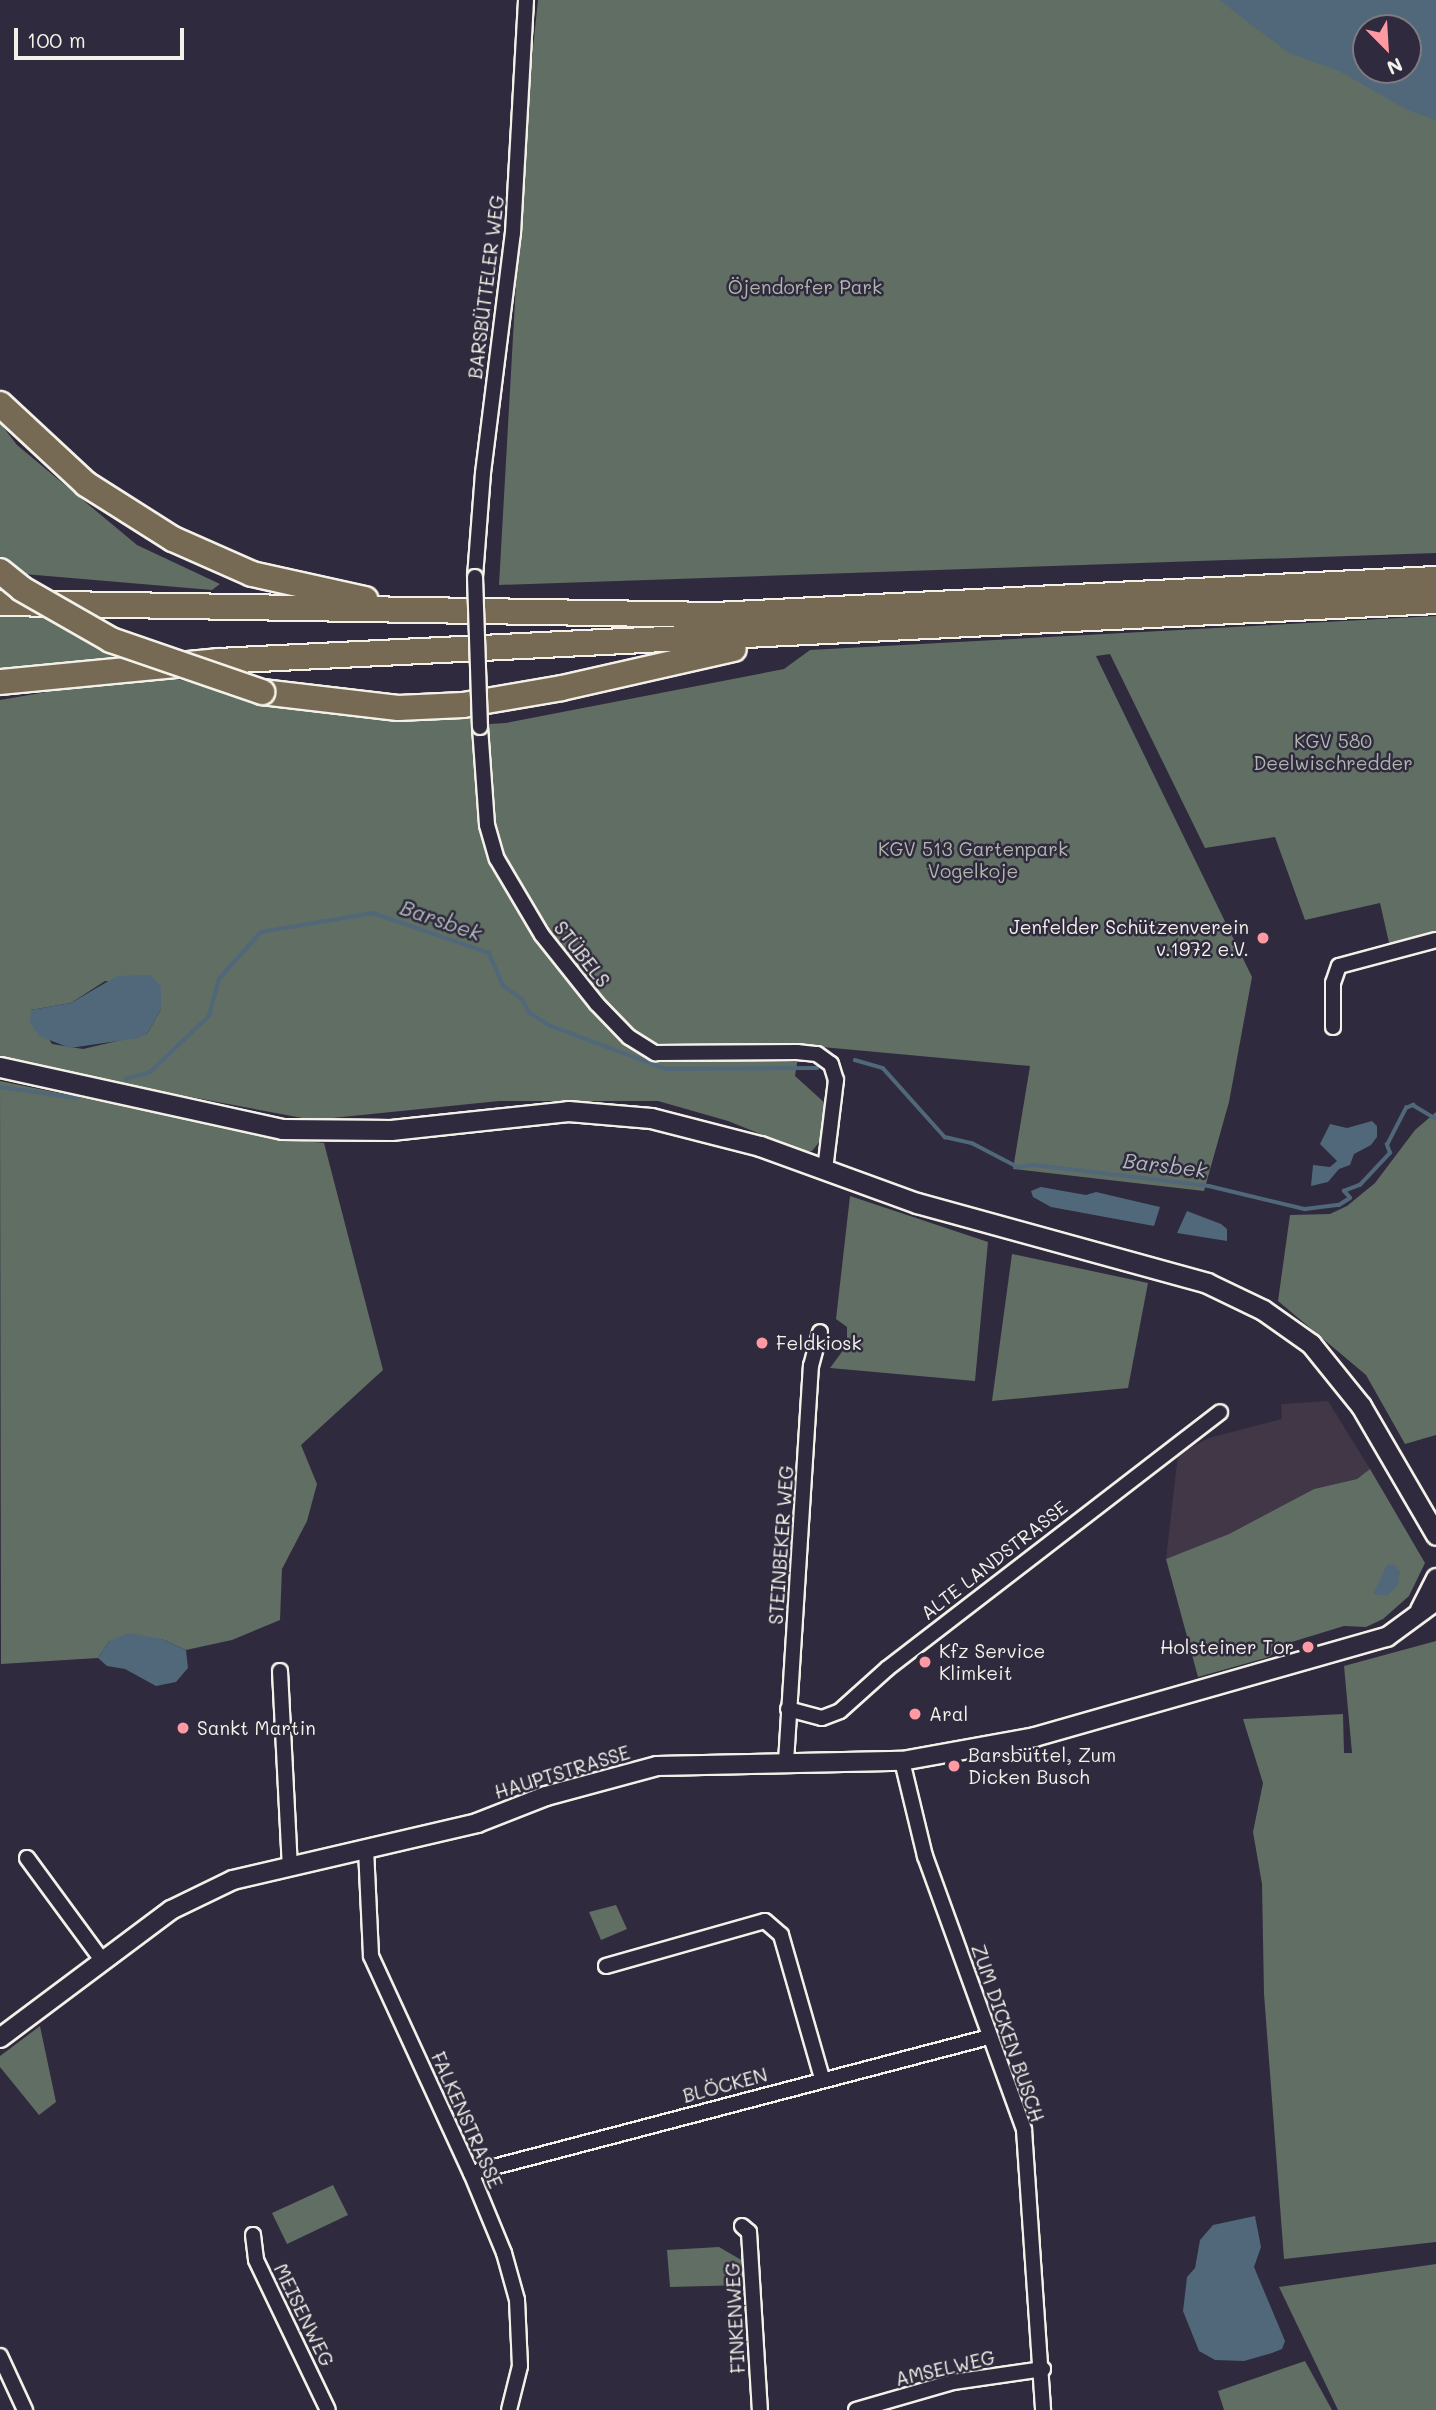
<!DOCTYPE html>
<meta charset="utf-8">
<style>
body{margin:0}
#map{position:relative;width:1436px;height:2410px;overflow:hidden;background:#2f2a3d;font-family:Mali,sans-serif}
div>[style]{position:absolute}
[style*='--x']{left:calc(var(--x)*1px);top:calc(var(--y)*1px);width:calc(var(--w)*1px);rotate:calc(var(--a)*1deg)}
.built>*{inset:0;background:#423747}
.green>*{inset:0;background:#606e64}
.water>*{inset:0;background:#50687a}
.stream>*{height:3.5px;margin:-1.75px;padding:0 1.75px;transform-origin:1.75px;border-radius:1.75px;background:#50687a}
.roads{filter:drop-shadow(2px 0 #f4f1e8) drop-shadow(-2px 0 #f4f1e8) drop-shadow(0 2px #f4f1e8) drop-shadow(0 -2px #f4f1e8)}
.minor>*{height:14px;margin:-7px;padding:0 7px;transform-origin:7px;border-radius:7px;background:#2f2a3d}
.tertiary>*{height:18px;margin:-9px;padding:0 9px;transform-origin:9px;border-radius:9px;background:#2f2a3d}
.secondary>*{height:19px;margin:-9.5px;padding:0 9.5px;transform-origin:9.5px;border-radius:9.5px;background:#2f2a3d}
.motorway>*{height:24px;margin:-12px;padding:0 12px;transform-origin:12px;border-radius:12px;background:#766a54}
.bridges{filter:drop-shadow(2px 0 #f4f1e8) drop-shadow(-2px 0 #f4f1e8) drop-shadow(0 2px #f4f1e8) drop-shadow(0 -2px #f4f1e8)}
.minor-bridge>*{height:14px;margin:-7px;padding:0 7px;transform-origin:7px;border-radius:7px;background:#2f2a3d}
.motorway-bridge>*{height:24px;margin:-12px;padding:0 12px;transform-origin:12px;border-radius:12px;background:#766a54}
.dots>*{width:19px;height:19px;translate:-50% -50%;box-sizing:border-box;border:4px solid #2f2a3d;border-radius:50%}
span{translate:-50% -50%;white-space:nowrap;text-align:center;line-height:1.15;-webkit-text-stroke:5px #2f2a3d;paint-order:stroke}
.street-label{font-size:19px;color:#f4f1e8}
.park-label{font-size:19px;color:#b1b6ad}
.poi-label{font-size:19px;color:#f4f1e8}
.right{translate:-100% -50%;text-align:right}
.left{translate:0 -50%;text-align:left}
.water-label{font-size:21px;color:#b2babc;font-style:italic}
.north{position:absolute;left:1352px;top:14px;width:70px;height:70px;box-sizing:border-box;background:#2f2a3d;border:2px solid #7e7a81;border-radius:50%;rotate:156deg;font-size:19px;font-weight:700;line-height:28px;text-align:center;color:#f4f1e8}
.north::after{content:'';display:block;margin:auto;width:24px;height:32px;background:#ff9aa2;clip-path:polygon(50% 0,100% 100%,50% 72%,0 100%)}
.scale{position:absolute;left:14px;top:28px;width:170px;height:32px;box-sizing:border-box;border:4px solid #f4f1e8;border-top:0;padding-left:9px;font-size:21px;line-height:24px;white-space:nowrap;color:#f4f1e8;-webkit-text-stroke:5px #2f2a3d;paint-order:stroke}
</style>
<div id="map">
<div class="built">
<i style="clip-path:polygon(1328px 1401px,1370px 1469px,1357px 1479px,1314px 1489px,1229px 1534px,1166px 1559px,1178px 1454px,1209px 1438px,1282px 1419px,1281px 1404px)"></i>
</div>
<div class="green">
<i style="clip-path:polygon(evenodd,538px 0,1436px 0,1436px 553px,499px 585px,525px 124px,538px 0,1366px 28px,1408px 28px,1408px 70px,1366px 70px,1366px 28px)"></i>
<i style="clip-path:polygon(0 423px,17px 445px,137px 545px,220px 584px,212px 590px,24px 574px,8px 564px,0 558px)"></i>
<i style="clip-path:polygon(0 611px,40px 613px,129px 660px,0 674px)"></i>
<i style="clip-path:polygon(evenodd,1436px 616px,1436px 935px,1390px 947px,1380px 903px,1305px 920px,1275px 837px,1205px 848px,1110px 654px,1096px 656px,1252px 977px,1229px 1102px,1204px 1191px,1013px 1169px,1030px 1066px,800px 1045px,795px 1076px,826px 1104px,821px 1140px,812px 1151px,805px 1152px,728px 1121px,658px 1101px,499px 1101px,313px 1120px,0 1061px,0 700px,111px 681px,170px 677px,290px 709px,396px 716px,473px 711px,473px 725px,506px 723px,784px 669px,810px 650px,1436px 616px,105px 981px,161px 986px,161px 1009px,147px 1034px,83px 1049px,52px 1044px,31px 1010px,71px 1003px,105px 981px)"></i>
<i style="clip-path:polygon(0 1081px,284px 1139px,324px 1143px,383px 1370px,301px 1445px,317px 1484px,307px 1521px,282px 1569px,280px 1620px,232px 1640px,186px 1650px,162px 1639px,109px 1641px,98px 1658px,1px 1664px)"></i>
<i style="clip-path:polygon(1436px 1112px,1436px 1435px,1405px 1444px,1366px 1375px,1278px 1301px,1290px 1215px,1330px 1214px,1347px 1206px,1375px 1183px,1415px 1130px)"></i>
<i style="clip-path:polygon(850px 1196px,988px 1242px,975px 1381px,830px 1368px,847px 1345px,847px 1327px,836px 1319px)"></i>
<i style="clip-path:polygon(1012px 1254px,1148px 1283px,1128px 1388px,992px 1401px)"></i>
<i style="clip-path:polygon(1370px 1469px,1425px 1563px,1409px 1596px,1383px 1619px,1366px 1627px,1344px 1626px,1282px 1645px,1269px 1657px,1198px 1677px,1166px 1559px,1229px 1534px,1314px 1489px,1357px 1479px)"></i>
<i style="clip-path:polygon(1436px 1641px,1436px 2242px,1284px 2259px,1264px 1994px,1262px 1884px,1253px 1832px,1263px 1783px,1243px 1719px,1343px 1714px,1344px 1753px,1352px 1753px,1344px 1666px)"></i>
<i style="clip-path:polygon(616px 1905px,627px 1929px,601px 1940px,589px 1912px)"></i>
<i style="clip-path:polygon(40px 2026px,56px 2102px,39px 2115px,0 2067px,0 2056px)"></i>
<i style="clip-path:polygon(333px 2185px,348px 2215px,287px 2244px,272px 2213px)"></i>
<i style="clip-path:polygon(719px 2247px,743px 2261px,745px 2285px,670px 2287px,667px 2250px)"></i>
<i style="clip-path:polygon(1436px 2264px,1436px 2410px,1338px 2410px,1279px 2287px)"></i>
<i style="clip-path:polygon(1305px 2361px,1332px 2410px,1224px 2410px,1218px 2391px)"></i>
</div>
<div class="water">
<i style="clip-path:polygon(evenodd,1219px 0,1436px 0,1436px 120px,1407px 110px,1341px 72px,1289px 53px,1219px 0,1366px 28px,1408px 28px,1408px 70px,1366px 70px,1366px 28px)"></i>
<i style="clip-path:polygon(150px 975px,161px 986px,161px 1009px,147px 1034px,138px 1038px,70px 1048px,39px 1036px,30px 1022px,31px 1010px,71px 1003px,117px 976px)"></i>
<i style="clip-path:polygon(1372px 1121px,1377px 1126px,1377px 1137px,1371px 1145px,1354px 1154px,1350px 1165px,1339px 1169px,1328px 1182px,1311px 1186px,1313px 1165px,1330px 1167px,1337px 1161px,1320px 1144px,1330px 1124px,1347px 1128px)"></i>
<i style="clip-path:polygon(1041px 1187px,1086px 1195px,1096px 1192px,1160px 1207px,1154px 1226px,1051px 1207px,1033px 1197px,1031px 1191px)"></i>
<i style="clip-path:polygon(1187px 1211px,1221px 1224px,1227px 1229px,1227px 1241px,1177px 1233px)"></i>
<i style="clip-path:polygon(1393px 1564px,1400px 1571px,1398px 1584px,1387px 1596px,1373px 1594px,1387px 1565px)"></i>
<i style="clip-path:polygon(129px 1633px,162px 1639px,186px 1650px,188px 1668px,176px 1682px,156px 1686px,125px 1669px,107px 1666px,98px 1658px,109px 1641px)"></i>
<i style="clip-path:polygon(1255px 2216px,1261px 2247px,1254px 2267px,1285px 2341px,1282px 2349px,1272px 2353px,1244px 2361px,1215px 2360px,1199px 2351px,1183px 2311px,1187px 2277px,1195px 2268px,1200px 2240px,1213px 2225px)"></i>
</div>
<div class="stream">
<i style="--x:855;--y:1060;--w:29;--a:16"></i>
<i style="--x:883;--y:1068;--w:93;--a:48.1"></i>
<i style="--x:945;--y:1137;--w:28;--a:13"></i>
<i style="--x:972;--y:1143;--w:52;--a:27.6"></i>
<i style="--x:1018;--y:1167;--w:16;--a:-7"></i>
<i style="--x:1034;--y:1165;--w:176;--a:6.8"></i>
<i style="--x:1209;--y:1186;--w:99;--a:13.5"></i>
<i style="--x:1305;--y:1209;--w:34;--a:-7"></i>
<i style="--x:1339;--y:1205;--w:13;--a:-32"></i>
<i style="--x:1350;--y:1198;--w:9;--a:-131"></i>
<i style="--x:1344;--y:1191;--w:17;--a:-21"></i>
<i style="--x:1360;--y:1185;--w:44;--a:-46.8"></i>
<i style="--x:1390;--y:1153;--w:9;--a:-111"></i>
<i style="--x:1387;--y:1145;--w:42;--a:-62.8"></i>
<i style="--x:1406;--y:1108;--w:8;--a:-23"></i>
<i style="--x:1413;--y:1105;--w:27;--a:31"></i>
<i style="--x:126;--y:1079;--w:25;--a:-16"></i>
<i style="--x:150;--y:1072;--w:81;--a:-43.5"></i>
<i style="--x:209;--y:1016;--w:38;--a:-75"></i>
<i style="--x:219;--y:979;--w:63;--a:-48.2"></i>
<i style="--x:261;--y:932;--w:114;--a:-9.6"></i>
<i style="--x:373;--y:913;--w:123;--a:19"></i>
<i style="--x:489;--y:953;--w:36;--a:66"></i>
<i style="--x:504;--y:986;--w:22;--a:36"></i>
<i style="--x:522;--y:999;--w:16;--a:60"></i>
<i style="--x:530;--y:1013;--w:25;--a:32"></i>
<i style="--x:551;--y:1026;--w:123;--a:20.5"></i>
<i style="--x:666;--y:1069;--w:151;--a:-0.4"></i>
<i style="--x:0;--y:1087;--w:78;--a:8.1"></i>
</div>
<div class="roads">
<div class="minor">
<i style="--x:475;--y:577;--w:104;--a:-85.6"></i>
<i style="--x:483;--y:473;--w:242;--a:-82.9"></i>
<i style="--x:513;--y:233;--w:233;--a:-86.8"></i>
<i style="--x:480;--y:727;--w:98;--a:85.9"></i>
<i style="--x:487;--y:825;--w:35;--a:74"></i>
<i style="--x:497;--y:859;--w:88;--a:59.4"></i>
<i style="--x:542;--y:935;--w:88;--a:51.4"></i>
<i style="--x:597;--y:1004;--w:46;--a:45.9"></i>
<i style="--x:629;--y:1037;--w:31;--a:32"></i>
<i style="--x:655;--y:1053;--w:142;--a:-0.4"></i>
<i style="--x:797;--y:1052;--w:20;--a:6"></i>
<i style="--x:817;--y:1054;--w:17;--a:36"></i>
<i style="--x:831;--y:1064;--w:17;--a:73"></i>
<i style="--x:836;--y:1080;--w:90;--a:97"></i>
<i style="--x:1333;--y:1027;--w:44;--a:-90"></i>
<i style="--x:1333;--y:983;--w:18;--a:-71"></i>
<i style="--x:1339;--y:966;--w:100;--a:-15"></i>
<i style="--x:280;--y:1671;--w:195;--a:87.1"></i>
<i style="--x:788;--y:1709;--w:35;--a:15"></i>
<i style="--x:822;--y:1718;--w:19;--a:-21"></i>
<i style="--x:840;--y:1711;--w:64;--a:-41.9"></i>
<i style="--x:888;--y:1668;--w:419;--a:-37.6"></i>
<i style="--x:902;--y:1761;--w:98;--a:76.4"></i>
<i style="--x:925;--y:1856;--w:291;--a:70.1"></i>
<i style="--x:1024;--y:2130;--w:281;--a:86.1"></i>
<i style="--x:786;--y:1762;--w:397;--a:-86.4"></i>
<i style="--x:811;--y:1366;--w:35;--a:-75"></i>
<i style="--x:366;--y:1849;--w:107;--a:87.3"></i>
<i style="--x:371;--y:1956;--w:239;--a:65.3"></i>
<i style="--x:471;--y:2173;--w:87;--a:67.6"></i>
<i style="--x:504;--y:2253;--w:49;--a:74.5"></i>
<i style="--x:517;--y:2300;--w:66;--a:87.4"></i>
<i style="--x:520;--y:2366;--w:45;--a:104"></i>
<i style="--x:27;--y:1858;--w:127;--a:53.7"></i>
<i style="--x:606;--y:1966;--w:165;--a:-15.8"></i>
<i style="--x:765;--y:1921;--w:21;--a:41"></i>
<i style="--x:781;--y:1935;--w:149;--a:74"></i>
<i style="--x:471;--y:2173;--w:536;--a:-14.71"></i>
<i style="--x:742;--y:2226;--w:9;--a:41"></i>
<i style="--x:749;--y:2232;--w:178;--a:86.5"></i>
<i style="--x:253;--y:2235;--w:25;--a:83"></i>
<i style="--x:256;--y:2260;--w:166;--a:64.4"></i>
<i style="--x:0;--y:2356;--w:60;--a:65.2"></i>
<i style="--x:856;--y:2410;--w:101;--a:-16.1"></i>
<i style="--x:953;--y:2382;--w:91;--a:-8.2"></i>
</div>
<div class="tertiary">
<i style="--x:1420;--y:1610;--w:36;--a:-63"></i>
<i style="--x:0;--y:2038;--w:214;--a:-36.8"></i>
<i style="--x:171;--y:1910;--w:69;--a:-25.8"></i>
<i style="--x:233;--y:1880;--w:251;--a:-13.1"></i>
<i style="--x:477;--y:1823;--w:74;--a:-21.4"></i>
<i style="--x:546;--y:1796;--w:115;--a:-15.1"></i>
<i style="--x:657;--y:1766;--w:245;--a:-1.2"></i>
<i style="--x:902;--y:1761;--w:135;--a:-10.2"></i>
<i style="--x:1035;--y:1737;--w:366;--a:-15.9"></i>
<i style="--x:1387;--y:1637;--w:61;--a:-36.3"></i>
</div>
<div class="secondary">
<i style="--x:0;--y:1067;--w:289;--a:12.4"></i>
<i style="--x:282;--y:1129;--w:109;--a:0.5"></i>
<i style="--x:391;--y:1130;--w:178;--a:-6.1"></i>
<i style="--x:568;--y:1111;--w:83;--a:4.8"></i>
<i style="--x:651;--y:1118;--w:113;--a:14.4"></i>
<i style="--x:760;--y:1146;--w:167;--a:20"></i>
<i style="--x:917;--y:1203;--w:301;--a:15.4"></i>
<i style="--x:1207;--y:1283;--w:62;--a:25.7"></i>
<i style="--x:1263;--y:1310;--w:59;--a:35.3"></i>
<i style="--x:1311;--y:1344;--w:80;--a:51.1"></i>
<i style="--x:1361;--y:1406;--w:149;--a:59.8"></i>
</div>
<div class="motorway">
<i style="--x:0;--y:404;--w:117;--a:42.9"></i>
<i style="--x:86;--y:484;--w:103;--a:32.3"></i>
<i style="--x:173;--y:539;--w:86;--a:23.9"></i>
<i style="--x:252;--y:574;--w:116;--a:12.5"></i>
<i style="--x:0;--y:603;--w:715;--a:0.96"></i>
<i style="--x:715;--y:615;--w:722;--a:-2.86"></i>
<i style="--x:0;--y:682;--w:219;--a:-5.5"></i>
<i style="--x:218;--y:661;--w:1219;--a:-2.82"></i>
<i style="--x:262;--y:692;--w:137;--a:6.7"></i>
<i style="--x:398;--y:708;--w:65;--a:-2.6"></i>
<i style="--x:463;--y:705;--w:100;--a:-9.7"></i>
<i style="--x:562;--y:688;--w:176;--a:-12.8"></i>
</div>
</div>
<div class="bridges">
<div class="minor-bridge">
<i style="--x:475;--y:577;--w:150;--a:88.1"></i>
</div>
<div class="motorway-bridge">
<i style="--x:0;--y:571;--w:28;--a:39"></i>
<i style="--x:22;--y:589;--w:103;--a:29.8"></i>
<i style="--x:111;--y:640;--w:160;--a:19"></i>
</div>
</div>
<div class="dots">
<i style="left:1263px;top:938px;background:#ff9aa2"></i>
<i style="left:762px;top:1343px;background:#ff9aa2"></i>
<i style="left:1308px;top:1647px;background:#ff9aa2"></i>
<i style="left:925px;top:1662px;background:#ff9aa2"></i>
<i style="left:915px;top:1714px;background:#ff9aa2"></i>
<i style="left:183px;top:1728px;background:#ff9aa2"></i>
<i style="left:954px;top:1766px;background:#ff9aa2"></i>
</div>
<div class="street-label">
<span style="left:486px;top:287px;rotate:-83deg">BARSBÜTTELER WEG</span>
<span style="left:582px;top:954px;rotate:52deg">STÜBELS</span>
<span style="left:781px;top:1545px;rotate:-86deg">STEINBEKER WEG</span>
<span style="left:994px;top:1560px;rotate:-38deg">ALTE LANDSTRASSE</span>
<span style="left:562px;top:1772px;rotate:-17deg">HAUPTSTRASSE</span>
<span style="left:1008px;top:2033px;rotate:71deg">ZUM DICKEN BUSCH</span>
<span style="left:725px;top:2085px;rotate:-15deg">BLÖCKEN</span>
<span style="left:467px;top:2120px;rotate:66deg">FALKENSTRASSE</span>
<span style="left:304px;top:2315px;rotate:64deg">MEISENWEG</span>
<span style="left:735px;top:2318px;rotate:-93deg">FINKENWEG</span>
<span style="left:945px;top:2368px;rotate:-13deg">AMSELWEG</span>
</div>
<div class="park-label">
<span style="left:805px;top:287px">Öjendorfer Park</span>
<span style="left:1333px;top:752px">KGV 580<br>Deelwischredder</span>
<span style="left:973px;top:860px">KGV 513 Gartenpark<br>Vogelkoje</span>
</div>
<div class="poi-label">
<span class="right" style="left:1249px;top:938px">Jenfelder Schützenverein<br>v.1972 e.V.</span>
<span class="left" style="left:776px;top:1343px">Feldkiosk</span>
<span class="right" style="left:1294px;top:1647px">Holsteiner Tor</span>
<span class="left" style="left:939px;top:1662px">Kfz Service<br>Klimkeit</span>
<span class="left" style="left:929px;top:1714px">Aral</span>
<span class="left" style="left:197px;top:1728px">Sankt Martin</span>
<span class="left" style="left:968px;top:1766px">Barsbüttel, Zum<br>Dicken Busch</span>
</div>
<div class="water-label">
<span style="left:441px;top:920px;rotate:19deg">Barsbek</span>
<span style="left:1165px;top:1165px;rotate:7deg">Barsbek</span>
</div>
<div class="north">N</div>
<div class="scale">100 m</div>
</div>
